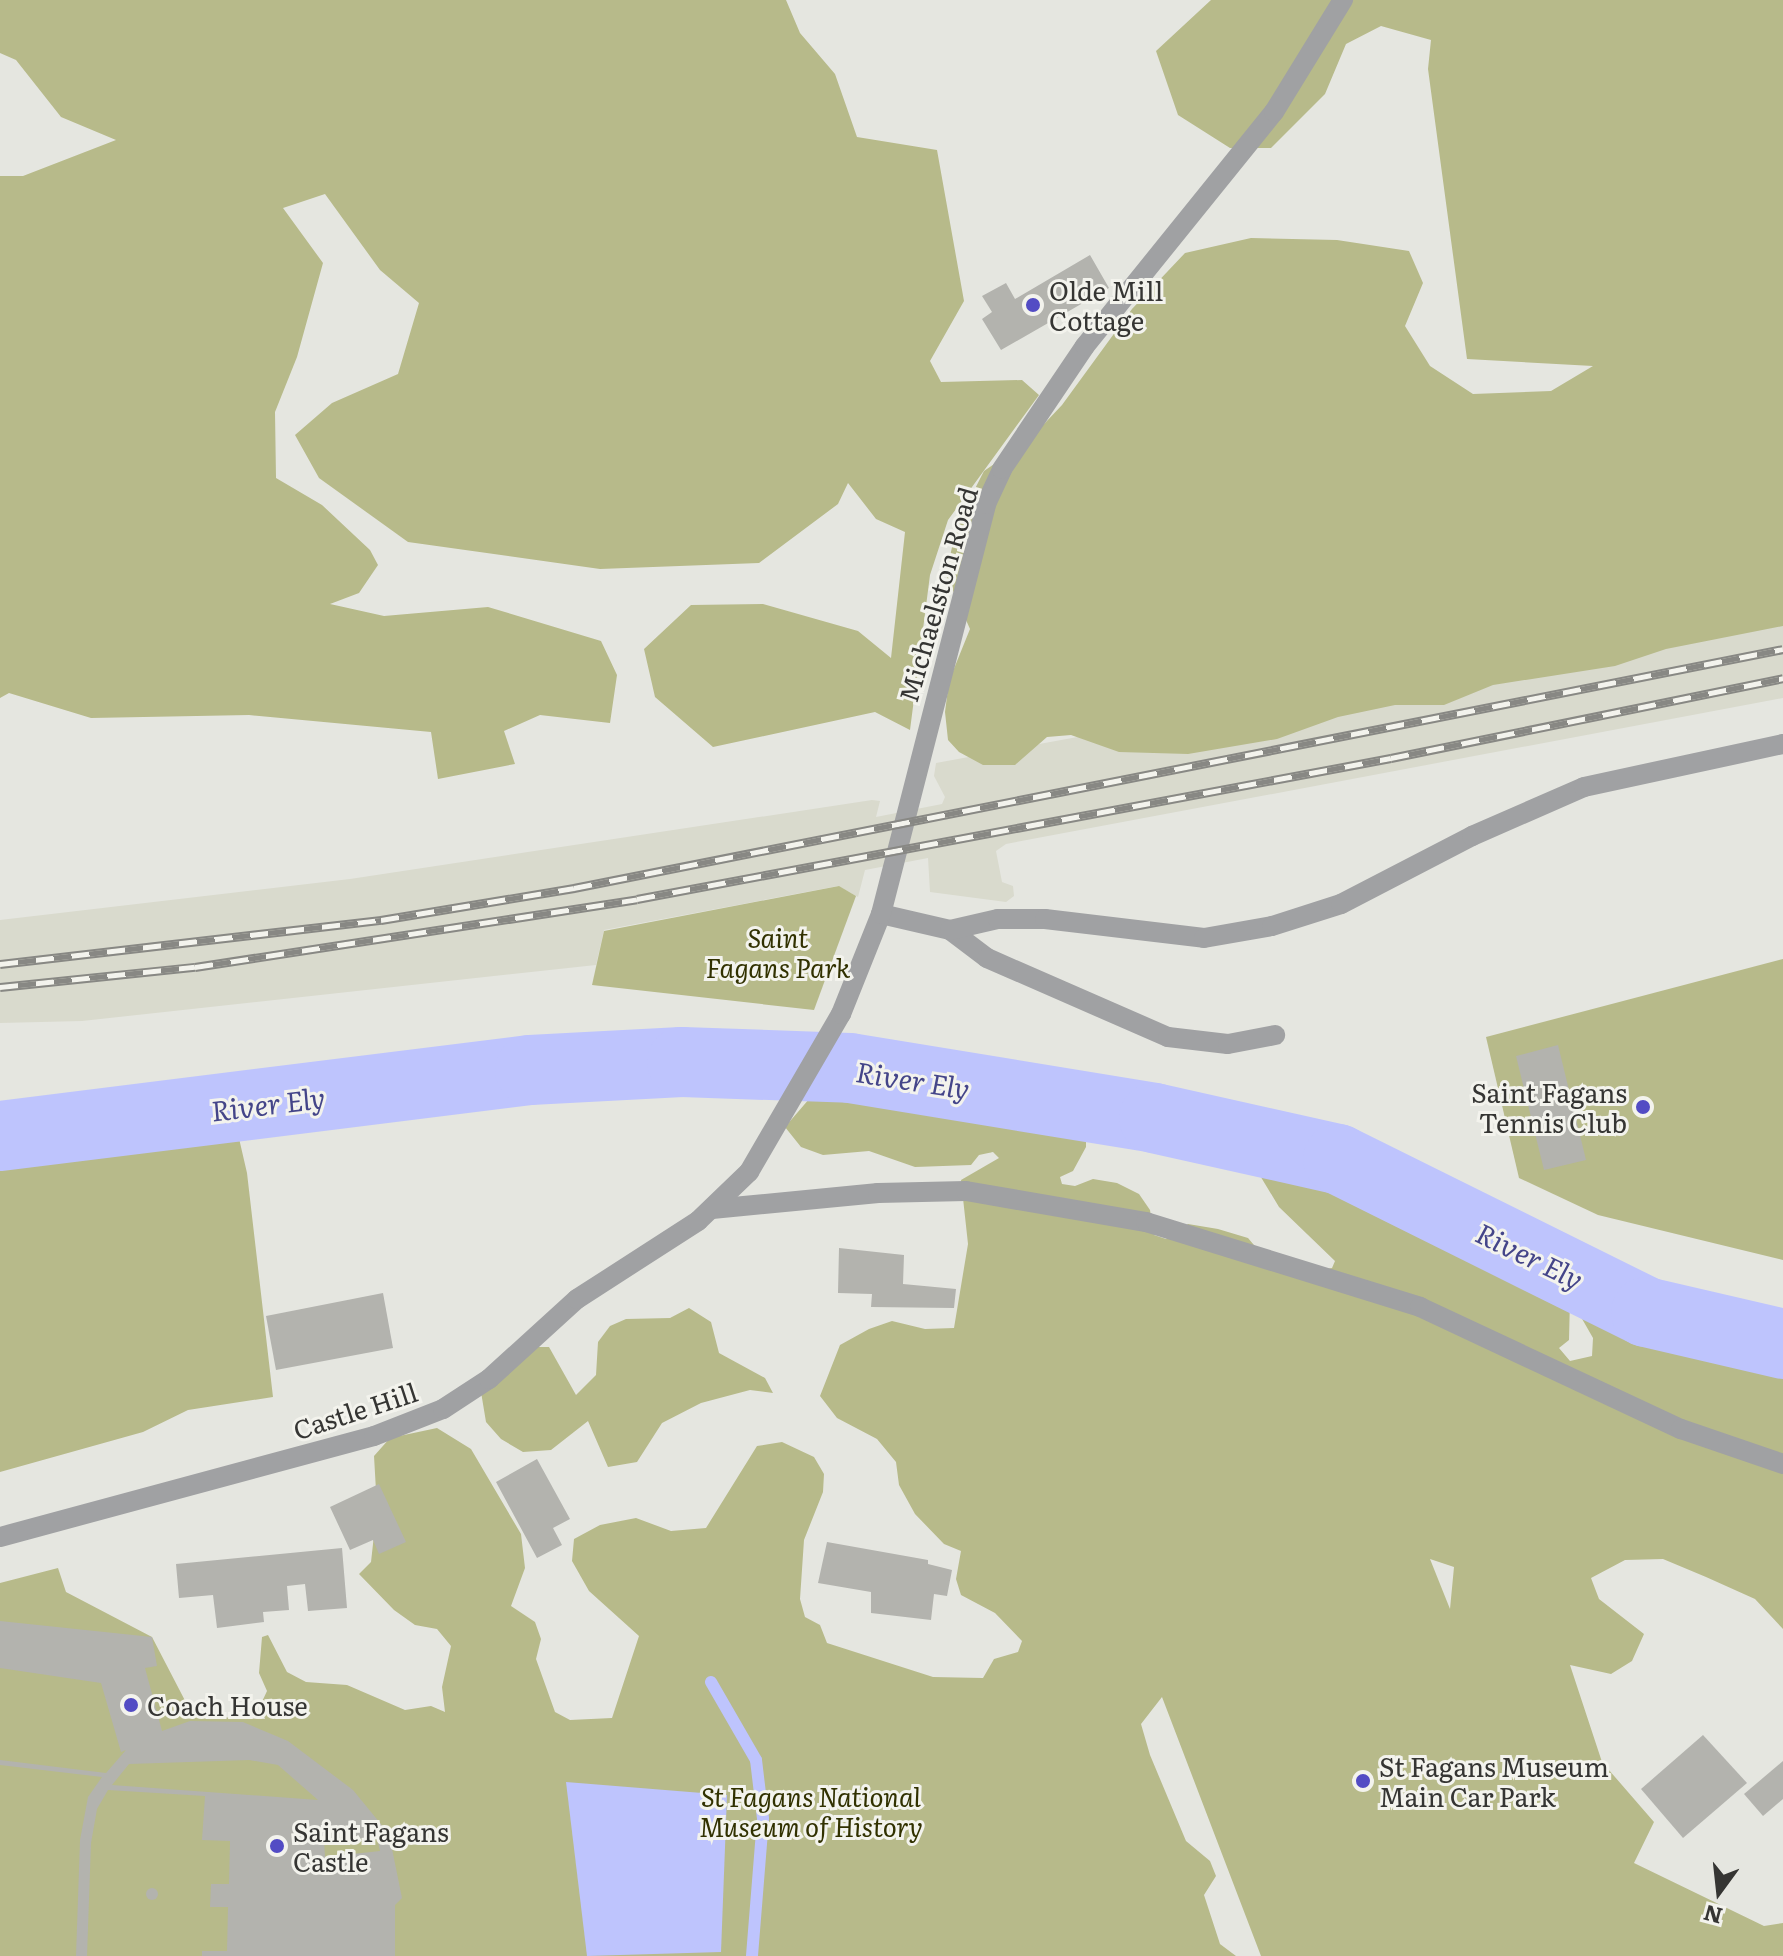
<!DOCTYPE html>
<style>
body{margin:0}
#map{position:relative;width:1783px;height:1956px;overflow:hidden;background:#e5e6e0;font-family:Literata,serif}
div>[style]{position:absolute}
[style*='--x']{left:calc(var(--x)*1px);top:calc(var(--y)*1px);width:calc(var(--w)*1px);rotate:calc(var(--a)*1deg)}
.built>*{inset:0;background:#d9dacd}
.green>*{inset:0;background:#b7ba8a}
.water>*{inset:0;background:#bec4fd}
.stream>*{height:12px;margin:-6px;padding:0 6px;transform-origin:6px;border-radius:6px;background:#bec4fd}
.river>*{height:70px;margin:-35px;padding:0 35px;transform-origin:35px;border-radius:35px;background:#bec4fd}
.building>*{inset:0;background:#b3b3ae}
.round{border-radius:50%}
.minor>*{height:20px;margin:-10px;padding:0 10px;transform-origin:10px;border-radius:10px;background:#a0a1a3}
.rail>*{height:9px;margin-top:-4.5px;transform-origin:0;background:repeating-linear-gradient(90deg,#f3f3ed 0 18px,#888884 0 36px);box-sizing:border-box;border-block:2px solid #888884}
.dots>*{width:22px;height:22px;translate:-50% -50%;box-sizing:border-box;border:4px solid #f3f3ed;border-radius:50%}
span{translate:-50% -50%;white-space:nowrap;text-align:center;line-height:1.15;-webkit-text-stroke:6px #f3f3ed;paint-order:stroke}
.poi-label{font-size:26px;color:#353533}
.left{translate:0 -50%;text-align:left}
.right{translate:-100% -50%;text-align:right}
.street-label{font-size:26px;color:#353533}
.park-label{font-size:26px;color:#313100;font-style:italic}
.water-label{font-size:28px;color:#444589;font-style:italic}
.north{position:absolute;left:1679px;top:1852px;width:80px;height:80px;-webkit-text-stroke:6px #f3f3ed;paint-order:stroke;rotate:195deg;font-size:22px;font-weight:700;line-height:32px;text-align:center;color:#353533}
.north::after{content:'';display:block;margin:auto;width:28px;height:36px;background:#353533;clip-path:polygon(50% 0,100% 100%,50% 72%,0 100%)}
</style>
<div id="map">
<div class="built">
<i style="clip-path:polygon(1783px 608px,1783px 698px,1006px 844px,996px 851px,1002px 882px,1013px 886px,1014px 896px,1006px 902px,930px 892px,928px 858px,865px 870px,858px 897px,838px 886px,604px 930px,596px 965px,82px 1021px,0 1023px,0 920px,350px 879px,872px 800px,880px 801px,876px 817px,942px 804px,945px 797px,934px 776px,936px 763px)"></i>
</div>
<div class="green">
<i style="clip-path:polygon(0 0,786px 0,800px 33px,835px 74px,857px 137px,937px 150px,964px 301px,930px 361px,941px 382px,1022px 380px,1039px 395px,948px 520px,930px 575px,910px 730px,875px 712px,713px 747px,655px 697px,644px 649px,691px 605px,763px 604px,858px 631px,891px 658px,905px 532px,876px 519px,848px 483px,838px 504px,759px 563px,600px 569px,408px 542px,319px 478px,295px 435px,332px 403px,398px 374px,419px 303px,380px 270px,325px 194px,283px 208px,323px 263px,297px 357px,275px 412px,276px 478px,322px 505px,370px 550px,378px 565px,359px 593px,330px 604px,384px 616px,488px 607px,601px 641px,617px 675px,610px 723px,540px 715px,504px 731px,515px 764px,438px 779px,431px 732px,249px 715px,91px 718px,9px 693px,0 698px,0 176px,23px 176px,116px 140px,61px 117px,16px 60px,0 53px)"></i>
<i style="clip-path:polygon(1211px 0,1783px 0,1783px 626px,1666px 649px,1615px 666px,1493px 685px,1444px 705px,1395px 705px,1338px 717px,1277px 739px,1188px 754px,1119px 752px,1071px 735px,1047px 737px,1015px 765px,983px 765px,959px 752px,948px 740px,945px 712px,949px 681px,970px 629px,946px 575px,957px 524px,984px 471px,1028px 441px,1062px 405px,1132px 309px,1185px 253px,1251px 238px,1337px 240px,1409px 251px,1423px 283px,1405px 326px,1430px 366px,1473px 394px,1551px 391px,1593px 366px,1467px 359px,1428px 69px,1431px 40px,1381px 26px,1346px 44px,1325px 94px,1271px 148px,1230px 148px,1178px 115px,1156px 51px)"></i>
<i style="clip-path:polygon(839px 886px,856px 896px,814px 1010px,592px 985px,604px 931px)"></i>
<i style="clip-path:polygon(1783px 959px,1783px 1260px,1598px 1215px,1519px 1178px,1486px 1037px)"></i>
<i style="clip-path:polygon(evenodd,917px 1085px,954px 1095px,996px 1118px,1054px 1105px,1074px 1111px,1086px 1128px,1086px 1147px,1073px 1171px,1060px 1177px,1062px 1184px,1075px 1186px,1093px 1179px,1117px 1183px,1139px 1194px,1150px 1210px,1154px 1235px,1166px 1239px,1188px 1224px,1218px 1229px,1248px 1238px,1270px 1264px,1300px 1274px,1332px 1268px,1335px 1261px,1279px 1207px,1250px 1159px,1265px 1143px,1291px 1141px,1372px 1155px,1416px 1176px,1429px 1194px,1436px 1221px,1448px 1226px,1471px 1208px,1485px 1209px,1506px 1222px,1523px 1285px,1558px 1291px,1570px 1298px,1569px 1340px,1559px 1348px,1570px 1361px,1592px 1356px,1593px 1338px,1581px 1317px,1594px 1300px,1636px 1299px,1646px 1341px,1701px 1316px,1729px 1322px,1755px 1351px,1764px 1373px,1783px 1373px,1783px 1629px,1755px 1599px,1706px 1577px,1663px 1559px,1625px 1560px,1591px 1578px,1599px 1599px,1644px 1634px,1632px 1661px,1611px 1674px,1570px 1665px,1602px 1762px,1654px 1822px,1634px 1863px,1764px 1926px,1783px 1923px,1783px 1956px,1261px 1956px,1162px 1697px,1141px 1724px,1150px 1755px,1186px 1841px,1210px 1861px,1216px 1876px,1204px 1895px,1220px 1944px,1236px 1956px,0 1956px,0 1583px,58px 1568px,66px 1592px,152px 1637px,193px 1716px,265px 1719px,260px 1706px,267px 1691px,259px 1673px,262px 1637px,268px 1635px,287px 1672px,306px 1682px,347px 1685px,405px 1710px,431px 1706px,445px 1712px,442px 1687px,451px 1646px,437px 1629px,415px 1625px,394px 1610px,359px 1574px,371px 1562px,377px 1508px,374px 1456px,390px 1438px,437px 1428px,471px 1449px,521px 1534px,525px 1568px,511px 1606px,535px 1622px,541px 1639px,536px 1659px,555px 1712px,570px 1720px,612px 1718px,639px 1636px,589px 1591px,572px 1561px,574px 1539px,600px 1525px,636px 1518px,671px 1531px,706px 1528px,757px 1446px,782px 1442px,814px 1457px,824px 1474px,823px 1492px,804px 1540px,800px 1599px,805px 1617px,820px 1625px,827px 1643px,933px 1677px,983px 1678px,994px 1659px,1018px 1652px,1022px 1641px,995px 1613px,961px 1595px,956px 1579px,961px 1551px,944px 1544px,915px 1514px,899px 1485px,896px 1462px,877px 1439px,837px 1418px,820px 1396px,840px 1345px,869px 1329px,892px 1321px,925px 1329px,954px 1328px,968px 1244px,961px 1180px,999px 1158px,993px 1152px,979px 1155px,971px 1165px,915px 1167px,869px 1151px,823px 1155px,801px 1147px,785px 1127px,816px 1091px,841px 1087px,872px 1092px,917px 1085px,1430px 1559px,1454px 1567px,1450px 1609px,1430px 1559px)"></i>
<i style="clip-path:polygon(238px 1134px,247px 1173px,273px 1397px,188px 1410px,143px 1432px,0 1472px,0 1161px,16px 1154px)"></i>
<i style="clip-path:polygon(689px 1308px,711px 1322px,719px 1353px,765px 1378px,773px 1393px,750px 1390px,701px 1403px,662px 1423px,637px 1462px,608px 1467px,588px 1421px,551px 1450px,523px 1452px,501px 1439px,486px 1422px,481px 1392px,537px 1347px,549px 1347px,576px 1395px,596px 1375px,598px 1342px,610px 1326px,626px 1319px,670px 1318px)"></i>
</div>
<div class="water">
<i style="clip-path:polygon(566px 1782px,727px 1795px,721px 1952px,587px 1956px)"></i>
</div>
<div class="stream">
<i style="--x:711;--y:1682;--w:90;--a:60"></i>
<i style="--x:756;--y:1760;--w:59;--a:83.2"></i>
<i style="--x:763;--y:1819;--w:137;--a:94.6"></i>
</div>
<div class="river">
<i style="--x:0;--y:1136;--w:534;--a:-7.1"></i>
<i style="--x:530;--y:1070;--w:152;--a:-3"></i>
<i style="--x:682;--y:1062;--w:168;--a:2"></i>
<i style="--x:850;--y:1068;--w:308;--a:9.3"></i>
<i style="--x:1154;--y:1118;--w:189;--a:12.6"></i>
<i style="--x:1338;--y:1159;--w:344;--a:26.4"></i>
<i style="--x:1646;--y:1312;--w:141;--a:13.1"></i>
</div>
<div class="building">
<i style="clip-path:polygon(1090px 255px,1109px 288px,1001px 350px,982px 319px,992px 312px,982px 296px,1006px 283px,1015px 299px)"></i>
<i style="clip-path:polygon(1558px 1045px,1586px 1160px,1544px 1170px,1516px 1056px)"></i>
<i style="clip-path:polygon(839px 1248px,904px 1255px,903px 1284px,956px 1289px,954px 1308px,871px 1307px,872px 1294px,838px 1293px)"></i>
<i style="clip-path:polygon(383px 1293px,393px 1348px,276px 1370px,266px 1316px)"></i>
<i style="clip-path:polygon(537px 1459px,570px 1519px,553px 1528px,562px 1545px,537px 1558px,496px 1482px)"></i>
<i style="clip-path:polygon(379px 1484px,406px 1542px,379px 1554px,373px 1540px,350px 1550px,330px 1507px)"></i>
<i style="clip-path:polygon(827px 1542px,928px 1560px,928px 1564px,952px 1570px,947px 1596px,934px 1594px,931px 1620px,871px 1613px,871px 1592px,818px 1583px)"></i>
<i style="clip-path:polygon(342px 1548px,347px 1608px,308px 1611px,305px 1584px,287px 1586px,289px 1610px,263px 1612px,264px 1622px,217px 1628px,213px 1595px,179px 1598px,176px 1564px)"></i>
<i style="clip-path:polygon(evenodd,0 1621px,152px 1637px,157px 1666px,145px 1668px,162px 1731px,190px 1721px,243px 1722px,288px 1741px,353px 1790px,389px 1834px,402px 1898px,395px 1905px,395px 1956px,202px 1956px,202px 1951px,227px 1951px,228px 1907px,210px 1907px,211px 1884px,229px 1884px,230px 1841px,202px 1840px,205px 1796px,108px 1790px,97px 1809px,91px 1843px,87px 1956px,76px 1956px,80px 1840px,88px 1797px,102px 1777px,0 1765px,0 1760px,106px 1773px,126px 1750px,121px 1752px,101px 1683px,0 1668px,0 1621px,249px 1760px,278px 1765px,318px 1800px,112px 1785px,129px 1764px,249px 1760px,0 1621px,377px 1838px,380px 1851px,325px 1857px,324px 1840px,377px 1838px)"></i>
<i style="clip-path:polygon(1703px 1735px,1747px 1783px,1683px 1838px,1641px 1789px)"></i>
<i style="clip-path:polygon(1783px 1761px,1783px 1799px,1763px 1816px,1744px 1794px)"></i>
<i class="round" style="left:146px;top:1888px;width:12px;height:12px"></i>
</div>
<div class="minor">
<i style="--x:881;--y:914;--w:71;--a:13.1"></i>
<i style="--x:950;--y:930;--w:46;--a:37.1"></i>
<i style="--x:987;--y:958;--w:197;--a:23.6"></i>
<i style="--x:1168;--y:1037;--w:60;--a:6.7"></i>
<i style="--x:1228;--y:1044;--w:48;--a:-10.8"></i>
<i style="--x:950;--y:930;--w:49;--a:-12.9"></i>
<i style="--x:998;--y:919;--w:47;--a:0"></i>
<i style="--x:1045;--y:919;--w:160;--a:6.8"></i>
<i style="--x:1204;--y:938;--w:69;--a:-10"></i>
<i style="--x:1272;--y:926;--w:72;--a:-17.7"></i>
<i style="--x:1341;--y:904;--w:148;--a:-27.4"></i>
<i style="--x:1472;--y:836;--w:122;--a:-23.6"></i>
<i style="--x:1584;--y:787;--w:204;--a:-12.2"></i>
<i style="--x:712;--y:1209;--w:167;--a:-5.5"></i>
<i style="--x:878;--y:1193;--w:88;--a:-1.3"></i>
<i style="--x:966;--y:1191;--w:183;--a:9.8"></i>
<i style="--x:1146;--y:1222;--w:287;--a:17.2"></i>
<i style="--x:1420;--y:1307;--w:288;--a:25.1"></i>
<i style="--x:1681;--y:1429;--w:108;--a:18.9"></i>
<i style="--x:0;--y:1537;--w:387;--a:-15.1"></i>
<i style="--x:374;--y:1436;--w:74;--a:-21.4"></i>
<i style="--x:443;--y:1409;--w:55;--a:-33.1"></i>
<i style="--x:489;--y:1379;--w:119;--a:-42.3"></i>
<i style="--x:577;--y:1299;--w:144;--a:-32.8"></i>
<i style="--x:698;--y:1221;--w:71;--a:-43.9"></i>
<i style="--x:749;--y:1172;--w:183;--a:-59.8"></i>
<i style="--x:841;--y:1014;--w:108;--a:-68.2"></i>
<i style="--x:881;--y:914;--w:423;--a:-75.6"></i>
<i style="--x:986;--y:504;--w:38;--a:-65"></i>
<i style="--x:1002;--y:469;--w:148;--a:-56"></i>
<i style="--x:1085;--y:346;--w:301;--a:-51.1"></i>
<i style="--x:1274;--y:112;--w:132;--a:-58.4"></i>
</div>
<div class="rail">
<i style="--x:0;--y:964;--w:384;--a:-6.6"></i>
<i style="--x:381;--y:920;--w:196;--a:-9.4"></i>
<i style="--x:574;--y:888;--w:1232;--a:-11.18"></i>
<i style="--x:0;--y:987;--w:196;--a:-5.9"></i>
<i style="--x:195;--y:967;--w:447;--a:-8.7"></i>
<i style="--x:637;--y:899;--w:767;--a:-10.59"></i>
<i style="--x:1391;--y:758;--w:400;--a:-11.5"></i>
</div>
<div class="dots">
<i style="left:1033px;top:305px;background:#534cc4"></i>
<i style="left:1643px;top:1107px;background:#534cc4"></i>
<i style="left:131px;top:1705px;background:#534cc4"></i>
<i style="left:1363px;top:1781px;background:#534cc4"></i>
<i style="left:277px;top:1846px;background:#534cc4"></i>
</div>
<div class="poi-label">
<span class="left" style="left:1049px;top:305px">Olde Mill<br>Cottage</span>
<span class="right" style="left:1627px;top:1107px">Saint Fagans<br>Tennis Club</span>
<span class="left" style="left:147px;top:1705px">Coach House</span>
<span class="left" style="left:1379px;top:1781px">St Fagans Museum<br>Main Car Park</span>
<span class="left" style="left:293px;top:1846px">Saint Fagans<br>Castle</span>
</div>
<div class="street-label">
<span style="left:937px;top:594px;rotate:-74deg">Michaelston Road</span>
<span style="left:355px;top:1410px;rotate:-18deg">Castle Hill</span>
</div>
<div class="park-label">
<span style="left:778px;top:952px">Saint<br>Fagans Park</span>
<span style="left:811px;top:1811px">St Fagans National<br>Museum of History</span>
</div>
<div class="water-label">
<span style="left:913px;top:1079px;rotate:9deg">River Ely</span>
<span style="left:268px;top:1103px;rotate:-7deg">River Ely</span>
<span style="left:1530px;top:1255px;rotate:26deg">River Ely</span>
</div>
<div class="north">N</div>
</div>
